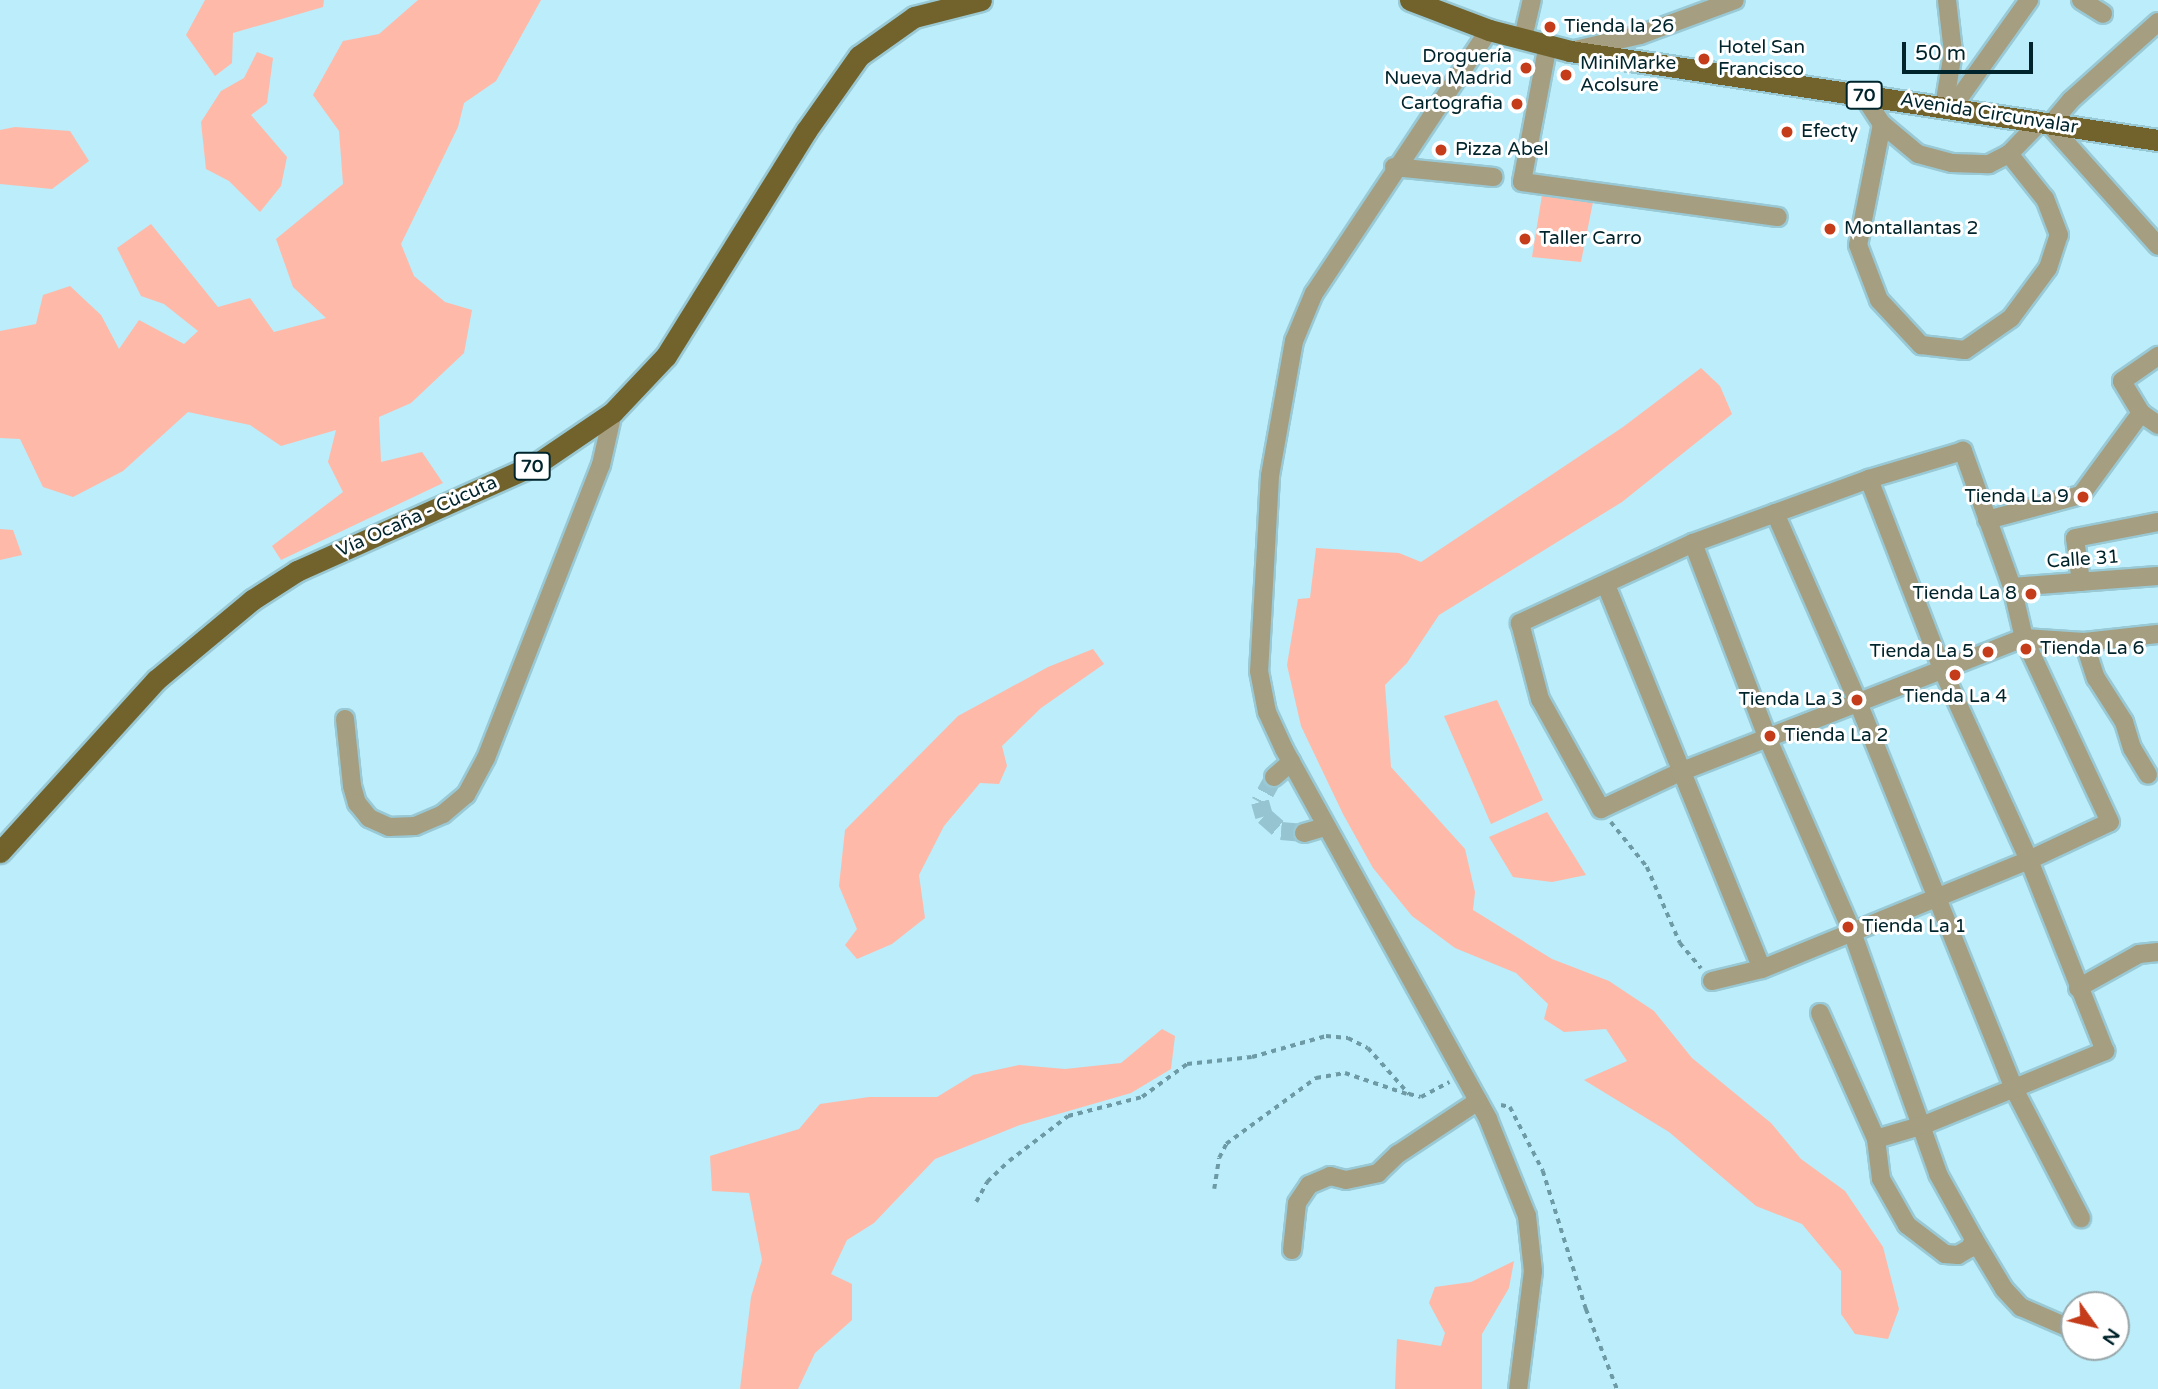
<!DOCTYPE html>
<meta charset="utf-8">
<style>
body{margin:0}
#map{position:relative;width:2158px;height:1389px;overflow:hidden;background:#bbedfa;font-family:"Varela Round",sans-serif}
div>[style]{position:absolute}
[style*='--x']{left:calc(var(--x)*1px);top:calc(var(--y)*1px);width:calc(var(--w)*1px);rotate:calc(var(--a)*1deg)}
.green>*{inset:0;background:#ffb9a8}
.minor-tunnel>*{height:18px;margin-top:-9px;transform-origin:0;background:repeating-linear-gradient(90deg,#96c5d1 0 18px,transparent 0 27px)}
.path>*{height:3.5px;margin-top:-1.75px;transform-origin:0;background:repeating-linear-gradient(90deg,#6d9aa4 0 5px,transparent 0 10px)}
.roads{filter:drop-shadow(2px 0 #99c9d5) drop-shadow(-2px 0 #99c9d5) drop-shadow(0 2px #99c9d5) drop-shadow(0 -2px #99c9d5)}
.minor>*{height:18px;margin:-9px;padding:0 9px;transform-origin:9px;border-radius:9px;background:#a59e81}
.major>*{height:21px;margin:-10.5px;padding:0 10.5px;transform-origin:10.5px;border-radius:10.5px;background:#72632c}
.dots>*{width:19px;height:19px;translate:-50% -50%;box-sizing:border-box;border:4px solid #fff;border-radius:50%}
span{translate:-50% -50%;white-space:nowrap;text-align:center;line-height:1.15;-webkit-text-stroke:6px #fff;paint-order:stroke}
.shield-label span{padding:2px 5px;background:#fff;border:2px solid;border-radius:5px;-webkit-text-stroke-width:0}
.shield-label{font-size:18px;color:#00242b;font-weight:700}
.poi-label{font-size:19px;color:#00242b}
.left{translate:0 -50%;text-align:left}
.right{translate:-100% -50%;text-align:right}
.street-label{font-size:19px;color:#00242b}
.north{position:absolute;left:2060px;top:1291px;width:70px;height:70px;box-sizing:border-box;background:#fff;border:2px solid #99a7aa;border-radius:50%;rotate:124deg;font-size:19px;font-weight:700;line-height:28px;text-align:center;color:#00242b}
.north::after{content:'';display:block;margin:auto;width:24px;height:32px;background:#c53c1a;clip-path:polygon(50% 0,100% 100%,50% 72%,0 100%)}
.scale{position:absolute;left:1902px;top:42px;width:131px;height:32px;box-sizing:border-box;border:4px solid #00242b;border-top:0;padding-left:9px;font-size:21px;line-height:24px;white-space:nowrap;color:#00242b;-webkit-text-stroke:5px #fff;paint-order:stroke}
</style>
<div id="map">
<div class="green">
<i style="clip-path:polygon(205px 0,324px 0,323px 7px,233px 33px,232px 63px,215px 76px,186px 35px)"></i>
<i style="clip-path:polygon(418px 0,541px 0,496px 81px,464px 103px,458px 127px,401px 244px,414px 276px,445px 302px,472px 310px,464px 353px,411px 403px,379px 417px,381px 462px,422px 452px,443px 483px,281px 560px,272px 546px,343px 492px,328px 462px,336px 430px,281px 446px,250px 425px,188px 412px,123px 471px,73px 497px,43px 487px,20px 439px,0 438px,0 331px,36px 324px,43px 295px,70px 286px,101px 315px,119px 349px,139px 320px,184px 344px,198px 331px,164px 304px,141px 296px,117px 248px,151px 224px,218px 307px,250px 298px,274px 332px,326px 318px,293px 287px,276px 239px,343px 184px,339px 131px,313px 95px,343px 41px,379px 34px)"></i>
<i style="clip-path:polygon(257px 52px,273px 58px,267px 103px,251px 115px,287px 157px,281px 186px,260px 212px,229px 181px,206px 169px,201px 122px,221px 91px,244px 78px)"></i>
<i style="clip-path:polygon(15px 127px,70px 131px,89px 161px,52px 189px,0 184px,0 130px)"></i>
<i style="clip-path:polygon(1542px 195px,1593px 202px,1581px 262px,1532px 257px)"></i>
<i style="clip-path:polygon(1701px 368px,1720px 386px,1732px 414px,1622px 502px,1439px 615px,1407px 663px,1385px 685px,1391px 767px,1465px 849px,1475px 892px,1473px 910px,1552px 959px,1609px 981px,1654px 1011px,1692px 1058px,1771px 1123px,1801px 1159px,1845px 1191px,1883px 1247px,1899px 1309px,1888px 1339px,1855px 1334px,1841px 1314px,1841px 1271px,1802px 1224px,1756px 1206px,1669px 1132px,1584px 1080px,1627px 1061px,1606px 1029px,1564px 1032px,1544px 1019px,1548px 1004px,1516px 973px,1455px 948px,1412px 916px,1373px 868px,1343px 814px,1301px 726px,1287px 665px,1298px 599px,1310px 598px,1316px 548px,1399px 553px,1421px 562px,1623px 427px)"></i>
<i style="clip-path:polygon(0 529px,13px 530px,22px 555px,0 560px)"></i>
<i style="clip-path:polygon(1093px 649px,1104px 664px,1041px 708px,1002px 746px,1007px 766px,999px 784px,980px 783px,944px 826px,919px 875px,925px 918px,892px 944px,857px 959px,845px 945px,857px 929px,839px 886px,845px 830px,958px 716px,1048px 667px)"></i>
<i style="clip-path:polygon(1497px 700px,1543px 800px,1491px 824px,1444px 716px)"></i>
<i style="clip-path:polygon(1547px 812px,1586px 875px,1552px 882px,1513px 877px,1489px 837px)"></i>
<i style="clip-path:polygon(1162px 1029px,1175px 1036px,1171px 1069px,1131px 1093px,1020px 1125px,935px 1159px,874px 1223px,847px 1240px,831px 1274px,852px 1284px,852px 1320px,815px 1353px,798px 1389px,740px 1389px,751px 1297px,762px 1260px,749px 1193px,712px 1191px,710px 1156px,799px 1129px,820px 1104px,869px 1097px,937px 1097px,973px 1075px,1019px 1065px,1065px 1069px,1121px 1063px)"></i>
<i style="clip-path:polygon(1514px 1261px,1509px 1288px,1482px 1334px,1482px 1389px,1395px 1389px,1397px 1339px,1441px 1346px,1445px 1333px,1429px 1303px,1435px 1287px,1471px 1282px)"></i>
</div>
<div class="minor-tunnel">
<i style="--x:1274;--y:777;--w:29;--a:119"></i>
<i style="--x:1260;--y:802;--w:15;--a:74"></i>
<i style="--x:1264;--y:816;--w:23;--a:41"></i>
<i style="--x:1281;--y:831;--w:23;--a:5"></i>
</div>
<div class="path">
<i style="--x:1611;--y:822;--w:58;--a:51.3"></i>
<i style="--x:1647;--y:867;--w:83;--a:66.5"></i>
<i style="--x:1680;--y:943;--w:33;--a:50"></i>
<i style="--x:1501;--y:1105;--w:9;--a:13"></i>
<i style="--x:1510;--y:1107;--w:72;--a:62.7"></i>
<i style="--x:1543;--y:1171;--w:145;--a:72.7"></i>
<i style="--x:1586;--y:1309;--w:86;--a:68.8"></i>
<i style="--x:1214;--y:1189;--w:31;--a:-81"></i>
<i style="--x:1219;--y:1158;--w:16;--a:-63"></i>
<i style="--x:1226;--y:1144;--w:112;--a:-36.3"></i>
<i style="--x:1316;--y:1078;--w:29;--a:-10"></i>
<i style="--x:1345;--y:1073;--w:65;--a:18.7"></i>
<i style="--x:976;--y:1202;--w:23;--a:-61"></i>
<i style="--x:987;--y:1182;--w:30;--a:-44"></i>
<i style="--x:1009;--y:1161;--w:74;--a:-37.3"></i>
<i style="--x:1068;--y:1116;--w:76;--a:-14.4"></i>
<i style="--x:1142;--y:1097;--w:56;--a:-36.3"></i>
<i style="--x:1187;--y:1064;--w:65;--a:-6.1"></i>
<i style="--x:1252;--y:1057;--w:77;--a:-15.8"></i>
<i style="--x:1326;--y:1036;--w:22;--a:5"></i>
<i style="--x:1348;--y:1038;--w:22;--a:27"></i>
<i style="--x:1368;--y:1048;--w:62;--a:48.3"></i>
<i style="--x:1409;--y:1094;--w:12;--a:14"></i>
<i style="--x:1421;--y:1097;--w:32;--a:-28"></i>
</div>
<div class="roads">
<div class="minor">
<i style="--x:2081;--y:0;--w:26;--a:32"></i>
<i style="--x:2158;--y:22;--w:117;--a:138.1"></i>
<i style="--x:2071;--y:100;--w:33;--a:130"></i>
<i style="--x:2050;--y:125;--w:162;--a:48.2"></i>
<i style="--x:1489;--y:30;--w:316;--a:123.6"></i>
<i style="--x:1314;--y:293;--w:52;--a:112.6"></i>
<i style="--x:1294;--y:341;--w:137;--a:100.1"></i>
<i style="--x:1270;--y:476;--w:195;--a:93.2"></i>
<i style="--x:1259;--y:671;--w:42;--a:79"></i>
<i style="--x:1267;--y:712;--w:41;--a:65.3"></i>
<i style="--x:1284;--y:749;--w:423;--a:61.1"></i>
<i style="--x:1488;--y:1119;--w:105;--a:68.1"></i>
<i style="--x:1527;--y:1216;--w:55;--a:83.8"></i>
<i style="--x:1533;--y:1271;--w:119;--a:97.2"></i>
<i style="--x:1523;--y:38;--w:39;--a:-77"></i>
<i style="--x:1548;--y:44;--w:140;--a:100.7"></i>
<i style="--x:1522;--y:182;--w:258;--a:7.8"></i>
<i style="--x:1575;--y:50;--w:67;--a:-13"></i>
<i style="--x:1640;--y:35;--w:101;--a:-20.2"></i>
<i style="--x:1863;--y:95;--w:35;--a:57"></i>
<i style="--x:1882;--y:124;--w:47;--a:39.8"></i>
<i style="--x:1918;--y:154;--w:35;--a:15"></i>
<i style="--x:1952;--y:163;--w:37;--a:2"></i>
<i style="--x:1989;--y:164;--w:22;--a:-27"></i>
<i style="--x:2009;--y:154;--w:43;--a:-45.9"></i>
<i style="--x:1944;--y:107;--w:56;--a:-80.7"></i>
<i style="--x:1953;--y:52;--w:52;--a:-96.6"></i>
<i style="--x:1952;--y:108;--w:133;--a:-54.5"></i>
<i style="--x:1882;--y:124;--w:123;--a:101.2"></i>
<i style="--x:1858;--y:245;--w:59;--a:69.1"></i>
<i style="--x:1879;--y:300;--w:62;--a:47"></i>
<i style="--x:1921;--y:345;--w:44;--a:6.5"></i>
<i style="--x:1965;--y:350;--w:56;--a:-34.8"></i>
<i style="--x:2011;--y:318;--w:62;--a:-53.5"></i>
<i style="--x:2048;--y:268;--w:35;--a:-72"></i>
<i style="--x:2059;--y:235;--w:39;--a:-111"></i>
<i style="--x:2045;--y:199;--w:58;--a:-128.7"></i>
<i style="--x:1394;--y:167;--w:100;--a:5.7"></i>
<i style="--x:2141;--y:413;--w:21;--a:35"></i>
<i style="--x:1775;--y:513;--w:204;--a:66.3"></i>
<i style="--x:1857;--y:700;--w:417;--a:68"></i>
<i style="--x:2013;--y:1087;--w:148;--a:62.6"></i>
<i style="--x:1987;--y:520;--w:97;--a:-14.9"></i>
<i style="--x:2081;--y:495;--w:102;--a:-53.8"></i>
<i style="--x:2141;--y:413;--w:37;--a:-121"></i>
<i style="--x:2122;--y:381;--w:44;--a:-34.8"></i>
<i style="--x:1693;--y:543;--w:208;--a:69.1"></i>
<i style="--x:1767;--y:737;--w:210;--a:66.4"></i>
<i style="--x:1851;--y:929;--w:260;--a:70.4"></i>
<i style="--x:1938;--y:1174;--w:74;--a:61"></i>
<i style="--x:1974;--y:1239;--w:10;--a:114"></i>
<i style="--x:1970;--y:1248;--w:14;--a:150"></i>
<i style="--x:1958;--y:1255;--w:13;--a:-176"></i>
<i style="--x:1945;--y:1254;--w:48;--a:-142.7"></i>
<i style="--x:1907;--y:1225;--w:53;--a:-119.5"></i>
<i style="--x:1881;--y:1179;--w:40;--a:-97.1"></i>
<i style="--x:2081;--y:582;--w:44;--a:-97.8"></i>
<i style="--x:2075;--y:538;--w:85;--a:-10.9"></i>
<i style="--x:1606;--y:585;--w:414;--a:67.9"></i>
<i style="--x:2012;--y:587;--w:146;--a:-4.3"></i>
<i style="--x:2084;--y:642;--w:38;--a:72"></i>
<i style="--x:2096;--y:678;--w:52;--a:57.5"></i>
<i style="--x:2124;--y:722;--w:27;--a:73"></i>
<i style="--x:2132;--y:748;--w:31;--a:59"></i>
<i style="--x:345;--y:719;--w:67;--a:84"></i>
<i style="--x:352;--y:786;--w:18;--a:74"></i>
<i style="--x:357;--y:803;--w:19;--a:51"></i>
<i style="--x:369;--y:818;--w:22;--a:24"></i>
<i style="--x:389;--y:827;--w:26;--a:-2"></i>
<i style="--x:415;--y:826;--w:30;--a:-23"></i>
<i style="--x:443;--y:814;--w:30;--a:-40"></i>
<i style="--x:466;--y:795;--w:42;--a:-61.6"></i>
<i style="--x:486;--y:758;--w:315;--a:-68.6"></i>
<i style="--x:601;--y:465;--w:54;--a:-77.2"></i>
<i style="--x:1274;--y:777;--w:23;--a:-41"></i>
<i style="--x:1304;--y:833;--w:22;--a:-16"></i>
<i style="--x:1712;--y:981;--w:51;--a:-13.5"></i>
<i style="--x:1762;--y:969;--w:288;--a:-22.2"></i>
<i style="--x:2029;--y:860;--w:89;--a:-25.1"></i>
<i style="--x:2110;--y:822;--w:203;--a:-115.1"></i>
<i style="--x:2024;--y:638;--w:52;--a:-103.2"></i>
<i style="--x:2012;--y:587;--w:145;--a:-109.8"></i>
<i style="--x:1963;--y:451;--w:98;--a:163.4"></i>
<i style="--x:1869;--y:479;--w:187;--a:160"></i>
<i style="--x:1693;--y:543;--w:191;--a:155.2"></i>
<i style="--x:1520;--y:623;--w:79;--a:75.3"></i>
<i style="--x:1540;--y:699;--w:126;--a:61"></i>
<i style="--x:1601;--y:809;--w:87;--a:-25.1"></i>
<i style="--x:1680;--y:772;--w:369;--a:-21.3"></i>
<i style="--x:2024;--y:638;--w:60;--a:3.8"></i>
<i style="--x:2084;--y:642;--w:74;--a:-6.2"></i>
<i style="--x:2078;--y:988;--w:70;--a:-29.1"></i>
<i style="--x:2139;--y:954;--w:19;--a:-6"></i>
<i style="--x:1820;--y:1013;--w:138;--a:66"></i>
<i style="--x:1876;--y:1139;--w:50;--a:-16.3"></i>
<i style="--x:1924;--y:1125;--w:196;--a:-22.2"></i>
<i style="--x:2105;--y:1051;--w:206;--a:-111.7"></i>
<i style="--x:2029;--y:860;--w:208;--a:-114.5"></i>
<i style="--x:1943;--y:671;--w:206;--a:-111.1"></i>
<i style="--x:1974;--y:1239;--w:58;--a:59"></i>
<i style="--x:2004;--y:1289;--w:25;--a:47"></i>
<i style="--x:2021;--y:1307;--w:58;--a:23.5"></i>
<i style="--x:1292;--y:1250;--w:47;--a:-83.9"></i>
<i style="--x:1297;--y:1203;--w:22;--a:-56"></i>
<i style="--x:1309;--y:1185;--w:23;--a:-23"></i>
<i style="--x:1330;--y:1176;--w:16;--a:14"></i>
<i style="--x:1346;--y:1180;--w:33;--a:-12"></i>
<i style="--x:1378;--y:1173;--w:28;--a:-44"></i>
<i style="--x:1398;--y:1154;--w:96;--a:-33.5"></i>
</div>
<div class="major">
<i style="--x:1410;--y:0;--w:85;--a:20.8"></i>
<i style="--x:1489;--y:30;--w:84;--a:14.5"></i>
<i style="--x:1570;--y:51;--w:595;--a:8.61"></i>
<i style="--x:0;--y:852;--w:232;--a:-47.8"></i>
<i style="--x:156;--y:680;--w:125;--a:-39.8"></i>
<i style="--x:252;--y:600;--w:54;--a:-32.8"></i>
<i style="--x:297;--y:571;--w:264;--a:-24.1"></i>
<i style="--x:538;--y:463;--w:91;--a:-34.2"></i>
<i style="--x:613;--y:412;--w:77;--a:-46.6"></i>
<i style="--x:666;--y:356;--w:265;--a:-58.1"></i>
<i style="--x:806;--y:131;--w:92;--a:-54.8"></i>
<i style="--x:859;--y:56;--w:67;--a:-35.3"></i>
<i style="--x:914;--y:17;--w:69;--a:-14.2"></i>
</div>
</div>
<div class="dots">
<i style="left:1550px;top:27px;background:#c53c1a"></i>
<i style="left:1704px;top:59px;background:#c53c1a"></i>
<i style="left:1526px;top:68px;background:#c53c1a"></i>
<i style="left:1566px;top:75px;background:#c53c1a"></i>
<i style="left:1517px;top:104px;background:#c53c1a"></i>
<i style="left:1787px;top:132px;background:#c53c1a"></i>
<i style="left:1441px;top:150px;background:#c53c1a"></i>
<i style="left:1830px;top:229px;background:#c53c1a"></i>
<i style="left:1525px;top:239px;background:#c53c1a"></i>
<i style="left:2083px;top:497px;background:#c53c1a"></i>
<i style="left:2031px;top:594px;background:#c53c1a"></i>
<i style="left:2026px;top:649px;background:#c53c1a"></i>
<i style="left:1988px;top:652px;background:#c53c1a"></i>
<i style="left:1955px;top:675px;background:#c53c1a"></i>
<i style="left:1857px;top:700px;background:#c53c1a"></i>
<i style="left:1770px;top:736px;background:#c53c1a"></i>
<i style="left:1848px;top:927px;background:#c53c1a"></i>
</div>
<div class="shield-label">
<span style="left:1864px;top:95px">70</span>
<span style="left:532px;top:466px">70</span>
</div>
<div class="poi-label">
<span class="left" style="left:1564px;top:27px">Tienda la 26</span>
<span class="left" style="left:1718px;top:59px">Hotel San<br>Francisco</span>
<span class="right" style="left:1512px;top:68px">Droguería<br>Nueva Madrid</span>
<span class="left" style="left:1580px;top:75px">MiniMarke<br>Acolsure</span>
<span class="right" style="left:1503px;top:104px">Cartografia</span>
<span class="left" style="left:1801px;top:132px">Efecty</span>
<span class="left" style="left:1455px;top:150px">Pizza Abel</span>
<span class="left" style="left:1844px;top:229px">Montallantas 2</span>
<span class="left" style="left:1539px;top:239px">Taller Carro</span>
<span class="right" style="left:2069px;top:497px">Tienda La 9</span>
<span class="right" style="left:2017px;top:594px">Tienda La 8</span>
<span class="left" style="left:2040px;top:649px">Tienda La 6</span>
<span class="right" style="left:1974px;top:652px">Tienda La 5</span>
<span style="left:1955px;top:697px">Tienda La 4</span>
<span class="right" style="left:1843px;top:700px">Tienda La 3</span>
<span class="left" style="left:1784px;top:736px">Tienda La 2</span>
<span class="left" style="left:1862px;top:927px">Tienda La 1</span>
</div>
<div class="street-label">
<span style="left:1989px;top:114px;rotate:9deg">Avenida Circunvalar</span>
<span style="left:417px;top:517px;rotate:-24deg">Vía Ocaña - Cúcuta</span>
<span style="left:2083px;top:560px;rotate:-4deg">Calle 31</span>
</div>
<div class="north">N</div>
<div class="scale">50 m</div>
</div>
